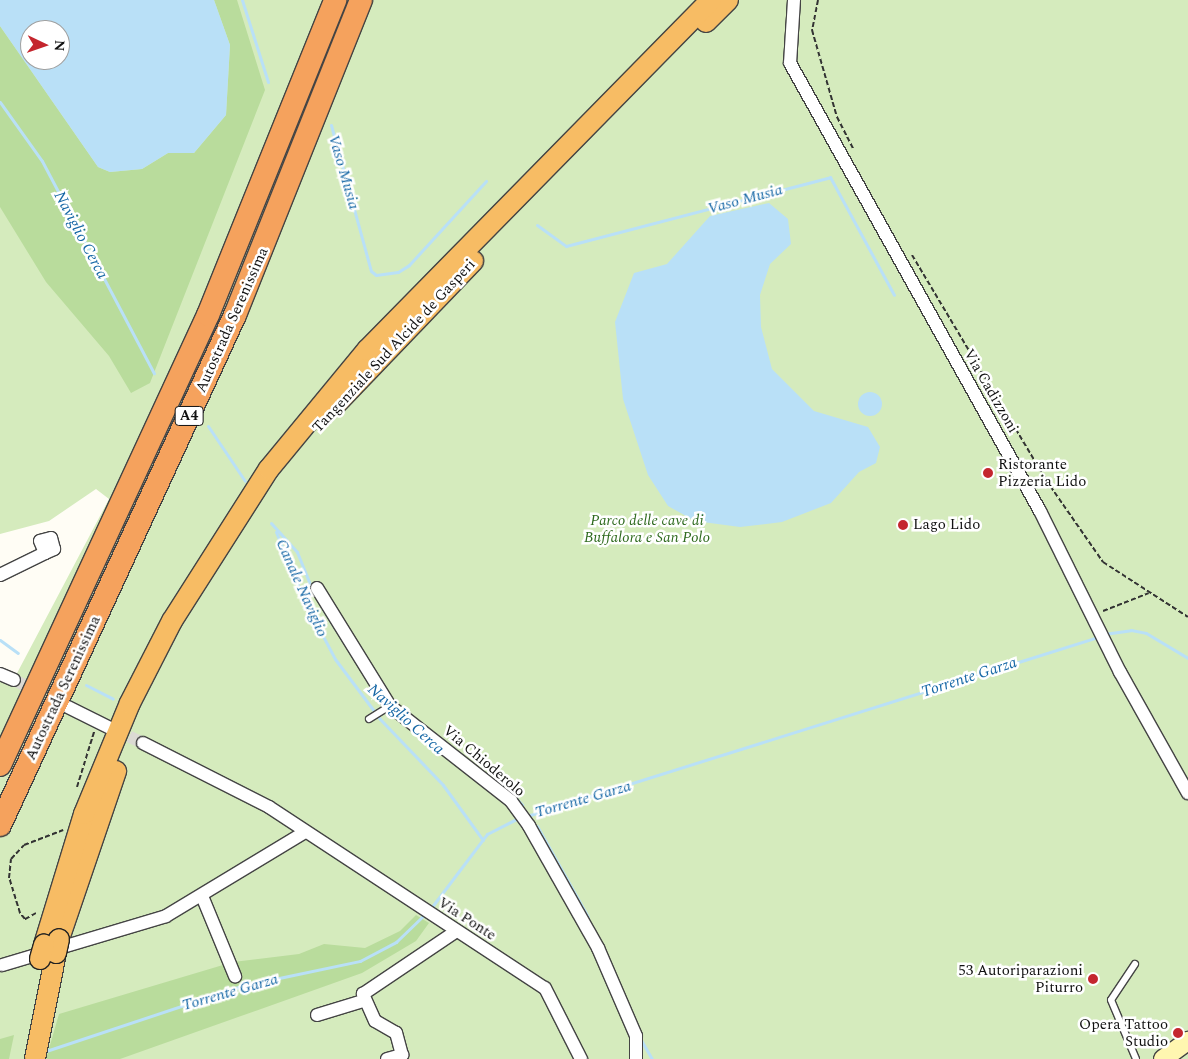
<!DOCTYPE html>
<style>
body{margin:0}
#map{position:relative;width:1188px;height:1059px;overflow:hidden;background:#fffdf5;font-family:Spectral,serif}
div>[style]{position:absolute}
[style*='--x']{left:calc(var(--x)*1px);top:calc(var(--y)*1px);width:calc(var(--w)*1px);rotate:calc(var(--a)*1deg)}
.green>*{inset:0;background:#d5ebbd}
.forest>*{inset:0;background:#b9dc9c}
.water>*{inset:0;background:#b9e0f7}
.round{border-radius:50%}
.stream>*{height:3px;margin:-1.5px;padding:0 1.5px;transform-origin:1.5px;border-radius:1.5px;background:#b9e0f7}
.minor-tunnel>*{height:12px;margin-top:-6px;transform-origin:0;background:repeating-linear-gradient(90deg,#dbdad3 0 12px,transparent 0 18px)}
.path>*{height:2px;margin-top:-1px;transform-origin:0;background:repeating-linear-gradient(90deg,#333 0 5px,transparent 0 7.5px)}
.roads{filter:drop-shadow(1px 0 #444) drop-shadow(-1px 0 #444) drop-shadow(0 1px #444) drop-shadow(0 -1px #444)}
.service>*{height:6px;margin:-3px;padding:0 3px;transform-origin:3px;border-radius:3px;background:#fff}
.minor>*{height:12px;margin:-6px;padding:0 6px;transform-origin:6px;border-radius:6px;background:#fff}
.secondary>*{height:18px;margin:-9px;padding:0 9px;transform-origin:9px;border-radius:9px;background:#fff6b0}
.trunk>*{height:20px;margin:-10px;padding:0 10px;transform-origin:10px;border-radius:10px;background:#f7bc64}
.motorway>*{height:22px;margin:-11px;padding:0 11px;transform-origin:11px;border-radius:11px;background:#f5a25d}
.bridges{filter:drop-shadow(1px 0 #222) drop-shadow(-1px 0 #222) drop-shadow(0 1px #222) drop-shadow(0 -1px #222)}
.trunk-bridge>*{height:20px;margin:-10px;padding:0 10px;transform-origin:10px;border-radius:10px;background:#f7bc64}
.dots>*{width:14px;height:14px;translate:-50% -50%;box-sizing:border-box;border:2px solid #fff;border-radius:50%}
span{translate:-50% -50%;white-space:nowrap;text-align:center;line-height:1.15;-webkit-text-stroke:5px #fff;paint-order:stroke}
.shield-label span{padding:1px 4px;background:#fff;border:1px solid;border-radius:4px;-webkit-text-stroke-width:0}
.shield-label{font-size:14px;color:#111;font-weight:700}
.street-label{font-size:15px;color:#111}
.poi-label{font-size:15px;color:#111}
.left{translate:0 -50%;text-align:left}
.right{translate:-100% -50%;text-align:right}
.park-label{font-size:15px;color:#2f6b1f;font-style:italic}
.water-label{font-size:16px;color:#1768a6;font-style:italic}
.north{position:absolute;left:20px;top:20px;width:50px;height:50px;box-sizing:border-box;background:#fff;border:1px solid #a0a0a0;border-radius:50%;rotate:93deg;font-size:14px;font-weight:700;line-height:20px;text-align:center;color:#111}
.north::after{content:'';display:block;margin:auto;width:18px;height:22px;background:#c4262e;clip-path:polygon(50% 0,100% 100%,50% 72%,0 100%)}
</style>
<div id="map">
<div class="green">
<i style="clip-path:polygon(evenodd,0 0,1188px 0,1188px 1059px,0 1059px,0 668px,15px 677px,109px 499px,96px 489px,49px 521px,0 534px,0 0,30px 30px,60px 30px,60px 60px,30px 60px,30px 30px)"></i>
</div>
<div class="forest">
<i style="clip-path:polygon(214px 0,237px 0,265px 90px,150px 383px,131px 393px,109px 356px,46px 282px,0 207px,0 26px,98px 167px,110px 172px,142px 169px,168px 153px,194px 153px,226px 115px,230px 45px)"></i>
<i style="clip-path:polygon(416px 915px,429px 923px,416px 941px,362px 973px,120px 1059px,46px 1059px,59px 1014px,233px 962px,299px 954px,324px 944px,365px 948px,400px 931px)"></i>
<i style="clip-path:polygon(14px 1035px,9px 1059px,0 1059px,0 1039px)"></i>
</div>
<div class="water">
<i style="clip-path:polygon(evenodd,0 0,214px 0,230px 45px,226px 115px,194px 153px,168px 153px,142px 169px,110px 172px,98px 167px,0 26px,0 0,30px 30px,60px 30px,60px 60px,30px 60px,30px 30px)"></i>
<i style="clip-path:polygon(769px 203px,788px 219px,791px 244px,770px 264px,760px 295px,761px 327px,772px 369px,814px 411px,868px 427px,880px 447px,876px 463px,859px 472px,831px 503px,782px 522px,740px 527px,695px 521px,668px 506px,648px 475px,623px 399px,615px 322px,634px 273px,667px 264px,710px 216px)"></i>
<i class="round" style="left:858px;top:392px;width:24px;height:24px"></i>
</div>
<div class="stream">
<i style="--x:242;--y:0;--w:86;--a:72.4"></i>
<i style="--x:0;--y:102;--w:72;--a:54.6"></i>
<i style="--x:42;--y:161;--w:240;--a:62.2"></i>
<i style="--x:331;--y:125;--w:151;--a:74.7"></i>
<i style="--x:371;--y:271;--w:6;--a:39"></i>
<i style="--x:376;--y:275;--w:22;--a:-8"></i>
<i style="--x:398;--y:272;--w:13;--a:-32"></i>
<i style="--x:409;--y:265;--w:114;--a:-47.5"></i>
<i style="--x:537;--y:225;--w:36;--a:36"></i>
<i style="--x:566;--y:246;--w:273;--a:-14.6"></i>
<i style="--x:830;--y:177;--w:134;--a:61.5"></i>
<i style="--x:208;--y:426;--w:66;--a:56.1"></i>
<i style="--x:271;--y:523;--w:39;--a:48"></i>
<i style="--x:297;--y:552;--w:40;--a:68"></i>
<i style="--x:276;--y:532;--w:76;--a:67.5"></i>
<i style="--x:305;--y:602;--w:64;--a:62.2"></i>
<i style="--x:335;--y:659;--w:75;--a:53.1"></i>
<i style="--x:380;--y:719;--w:91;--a:46.3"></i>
<i style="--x:443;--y:785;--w:68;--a:54"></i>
<i style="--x:321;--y:606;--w:107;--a:57.9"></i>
<i style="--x:1104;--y:634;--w:27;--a:-8"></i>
<i style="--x:1131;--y:630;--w:15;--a:11"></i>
<i style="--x:1146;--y:633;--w:49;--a:30.8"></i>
<i style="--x:0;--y:640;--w:22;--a:36"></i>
<i style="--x:86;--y:685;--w:30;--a:27"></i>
<i style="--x:491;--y:780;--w:8;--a:0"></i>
<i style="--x:499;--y:780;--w:34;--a:47"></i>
<i style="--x:527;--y:816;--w:598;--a:-17.41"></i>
<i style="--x:537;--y:826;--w:104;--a:60.7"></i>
<i style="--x:431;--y:908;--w:93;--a:-52.9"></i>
<i style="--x:487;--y:834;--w:35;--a:-27"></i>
<i style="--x:641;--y:1040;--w:22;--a:60"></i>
<i style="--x:43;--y:1052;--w:209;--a:-18.4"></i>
<i style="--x:241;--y:986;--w:122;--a:-11.9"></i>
<i style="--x:360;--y:961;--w:41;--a:-27.8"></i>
<i style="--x:396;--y:942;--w:40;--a:-44"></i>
</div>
<div class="minor-tunnel">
<i style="--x:14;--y:680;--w:52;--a:26.1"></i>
<i style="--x:113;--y:729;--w:33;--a:25"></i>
</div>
<div class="path">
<i style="--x:818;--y:0;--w:31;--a:101"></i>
<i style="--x:812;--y:30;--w:91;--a:74"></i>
<i style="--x:837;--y:117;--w:36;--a:63"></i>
<i style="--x:912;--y:255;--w:262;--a:59.2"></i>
<i style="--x:1046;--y:480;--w:100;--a:55.2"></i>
<i style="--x:1103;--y:562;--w:101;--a:32.9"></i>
<i style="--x:1103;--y:611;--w:49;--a:-21.4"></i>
<i style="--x:77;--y:787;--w:58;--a:-72.8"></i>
<i style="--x:36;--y:913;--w:13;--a:151"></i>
<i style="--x:25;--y:919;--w:8;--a:-130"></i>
<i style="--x:20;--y:913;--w:37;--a:-107"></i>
<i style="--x:9;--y:878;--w:19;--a:-84"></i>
<i style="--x:11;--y:859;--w:19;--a:-47"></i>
<i style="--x:24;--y:845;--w:42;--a:-21"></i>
</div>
<div class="roads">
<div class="service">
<i style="--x:369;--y:719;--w:25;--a:-32"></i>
<i style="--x:1135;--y:964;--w:43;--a:123.7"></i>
<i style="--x:1111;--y:1000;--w:64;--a:67"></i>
</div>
<div class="minor">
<i style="--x:794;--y:0;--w:63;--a:93.6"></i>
<i style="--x:790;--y:63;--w:513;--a:60.84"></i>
<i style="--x:1040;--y:511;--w:180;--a:63.6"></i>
<i style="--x:1120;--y:672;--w:139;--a:60.7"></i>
<i style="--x:0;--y:575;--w:50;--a:-26.1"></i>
<i style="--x:45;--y:553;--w:10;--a:-24"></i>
<i style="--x:54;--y:549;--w:11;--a:-105"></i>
<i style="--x:51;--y:538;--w:11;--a:165"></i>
<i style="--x:40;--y:541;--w:13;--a:67"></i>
<i style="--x:317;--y:588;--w:139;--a:58.3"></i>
<i style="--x:390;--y:706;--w:154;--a:38.1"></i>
<i style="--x:511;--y:801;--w:31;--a:54"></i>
<i style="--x:529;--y:826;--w:140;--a:60.5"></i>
<i style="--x:598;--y:948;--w:96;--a:66.6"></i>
<i style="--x:636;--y:1036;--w:23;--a:90"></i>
<i style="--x:0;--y:674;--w:15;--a:23"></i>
<i style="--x:68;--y:707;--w:47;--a:26.6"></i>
<i style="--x:143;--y:743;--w:141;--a:26.9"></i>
<i style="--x:269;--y:807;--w:330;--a:33.3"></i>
<i style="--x:545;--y:988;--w:80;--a:63.1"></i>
<i style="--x:202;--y:896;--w:87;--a:67.6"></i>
<i style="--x:2;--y:965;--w:171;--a:-16.6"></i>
<i style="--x:166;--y:916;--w:162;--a:-31.1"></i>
<i style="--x:317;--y:1015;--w:48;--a:-16.9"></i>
<i style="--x:387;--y:1059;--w:16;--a:-15"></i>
<i style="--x:402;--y:1055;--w:23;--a:-105"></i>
<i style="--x:396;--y:1033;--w:24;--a:-150"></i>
<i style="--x:375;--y:1021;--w:30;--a:-114"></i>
<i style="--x:363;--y:994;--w:111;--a:-34"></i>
</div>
<div class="secondary">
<i style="--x:1163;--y:1059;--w:31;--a:-36"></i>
</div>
<div class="trunk">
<i style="--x:706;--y:22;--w:31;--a:-45"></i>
<i style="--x:334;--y:406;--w:201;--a:-46.2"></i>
<i style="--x:61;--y:933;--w:171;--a:-71.2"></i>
<i style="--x:44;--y:945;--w:137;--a:-73"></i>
<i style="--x:84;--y:814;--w:120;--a:-67.5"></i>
<i style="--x:130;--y:703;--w:92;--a:-62.9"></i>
<i style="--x:172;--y:621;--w:180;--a:-57.5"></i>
<i style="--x:269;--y:469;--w:154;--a:-50.5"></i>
<i style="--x:367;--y:350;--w:491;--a:-45.5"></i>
<i style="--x:35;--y:1059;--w:108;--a:-78.8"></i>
</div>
<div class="motorway">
<i style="--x:0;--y:765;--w:496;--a:-65.2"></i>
<i style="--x:208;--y:315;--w:340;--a:-68"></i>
<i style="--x:0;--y:825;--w:562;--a:-65.26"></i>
<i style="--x:235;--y:315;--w:339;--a:-68.2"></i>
</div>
</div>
<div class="bridges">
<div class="trunk-bridge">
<i style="--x:56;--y:953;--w:14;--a:-78"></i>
<i style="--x:40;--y:959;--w:15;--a:-74"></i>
</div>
</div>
<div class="dots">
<i style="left:988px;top:473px;background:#c4262e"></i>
<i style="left:903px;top:525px;background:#c4262e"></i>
<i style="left:1093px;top:979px;background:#c4262e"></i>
<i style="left:1178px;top:1033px;background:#c4262e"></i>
</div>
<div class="shield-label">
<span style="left:189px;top:416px">A4</span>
</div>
<div class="street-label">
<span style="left:232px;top:320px;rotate:-66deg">Autostrada Serenissima</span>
<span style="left:394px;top:346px;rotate:-47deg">Tangenziale Sud Alcide de Gasperi</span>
<span style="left:991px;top:391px;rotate:60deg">Via Cadizzoni</span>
<span style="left:63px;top:688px;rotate:-65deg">Autostrada Serenissima</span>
<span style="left:484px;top:761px;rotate:40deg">Via Chioderolo</span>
<span style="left:467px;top:919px;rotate:33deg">Via Ponte</span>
</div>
<div class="poi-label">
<span class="left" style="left:998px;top:473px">Ristorante<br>Pizzeria Lido</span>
<span class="left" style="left:913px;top:525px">Lago Lido</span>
<span class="right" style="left:1083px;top:979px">53 Autoriparazioni<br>Piturro</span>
<span class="right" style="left:1168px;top:1033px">Opera Tattoo<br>Studio</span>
</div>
<div class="park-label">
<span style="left:647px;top:529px">Parco delle cave di<br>Buffalora e San Polo</span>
</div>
<div class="water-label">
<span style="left:344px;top:172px;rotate:74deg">Vaso Musia</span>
<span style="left:745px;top:199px;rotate:-15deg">Vaso Musia</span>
<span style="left:81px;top:235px;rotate:62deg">Naviglio Cerca</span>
<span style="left:302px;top:588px;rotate:66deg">Canale Naviglio</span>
<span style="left:969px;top:677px;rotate:-18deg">Torrente Garza</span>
<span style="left:406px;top:719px;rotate:42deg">Naviglio Cerca</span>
<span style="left:583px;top:799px;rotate:-16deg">Torrente Garza</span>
<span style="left:230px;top:992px;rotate:-16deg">Torrente Garza</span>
</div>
<div class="north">N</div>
</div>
